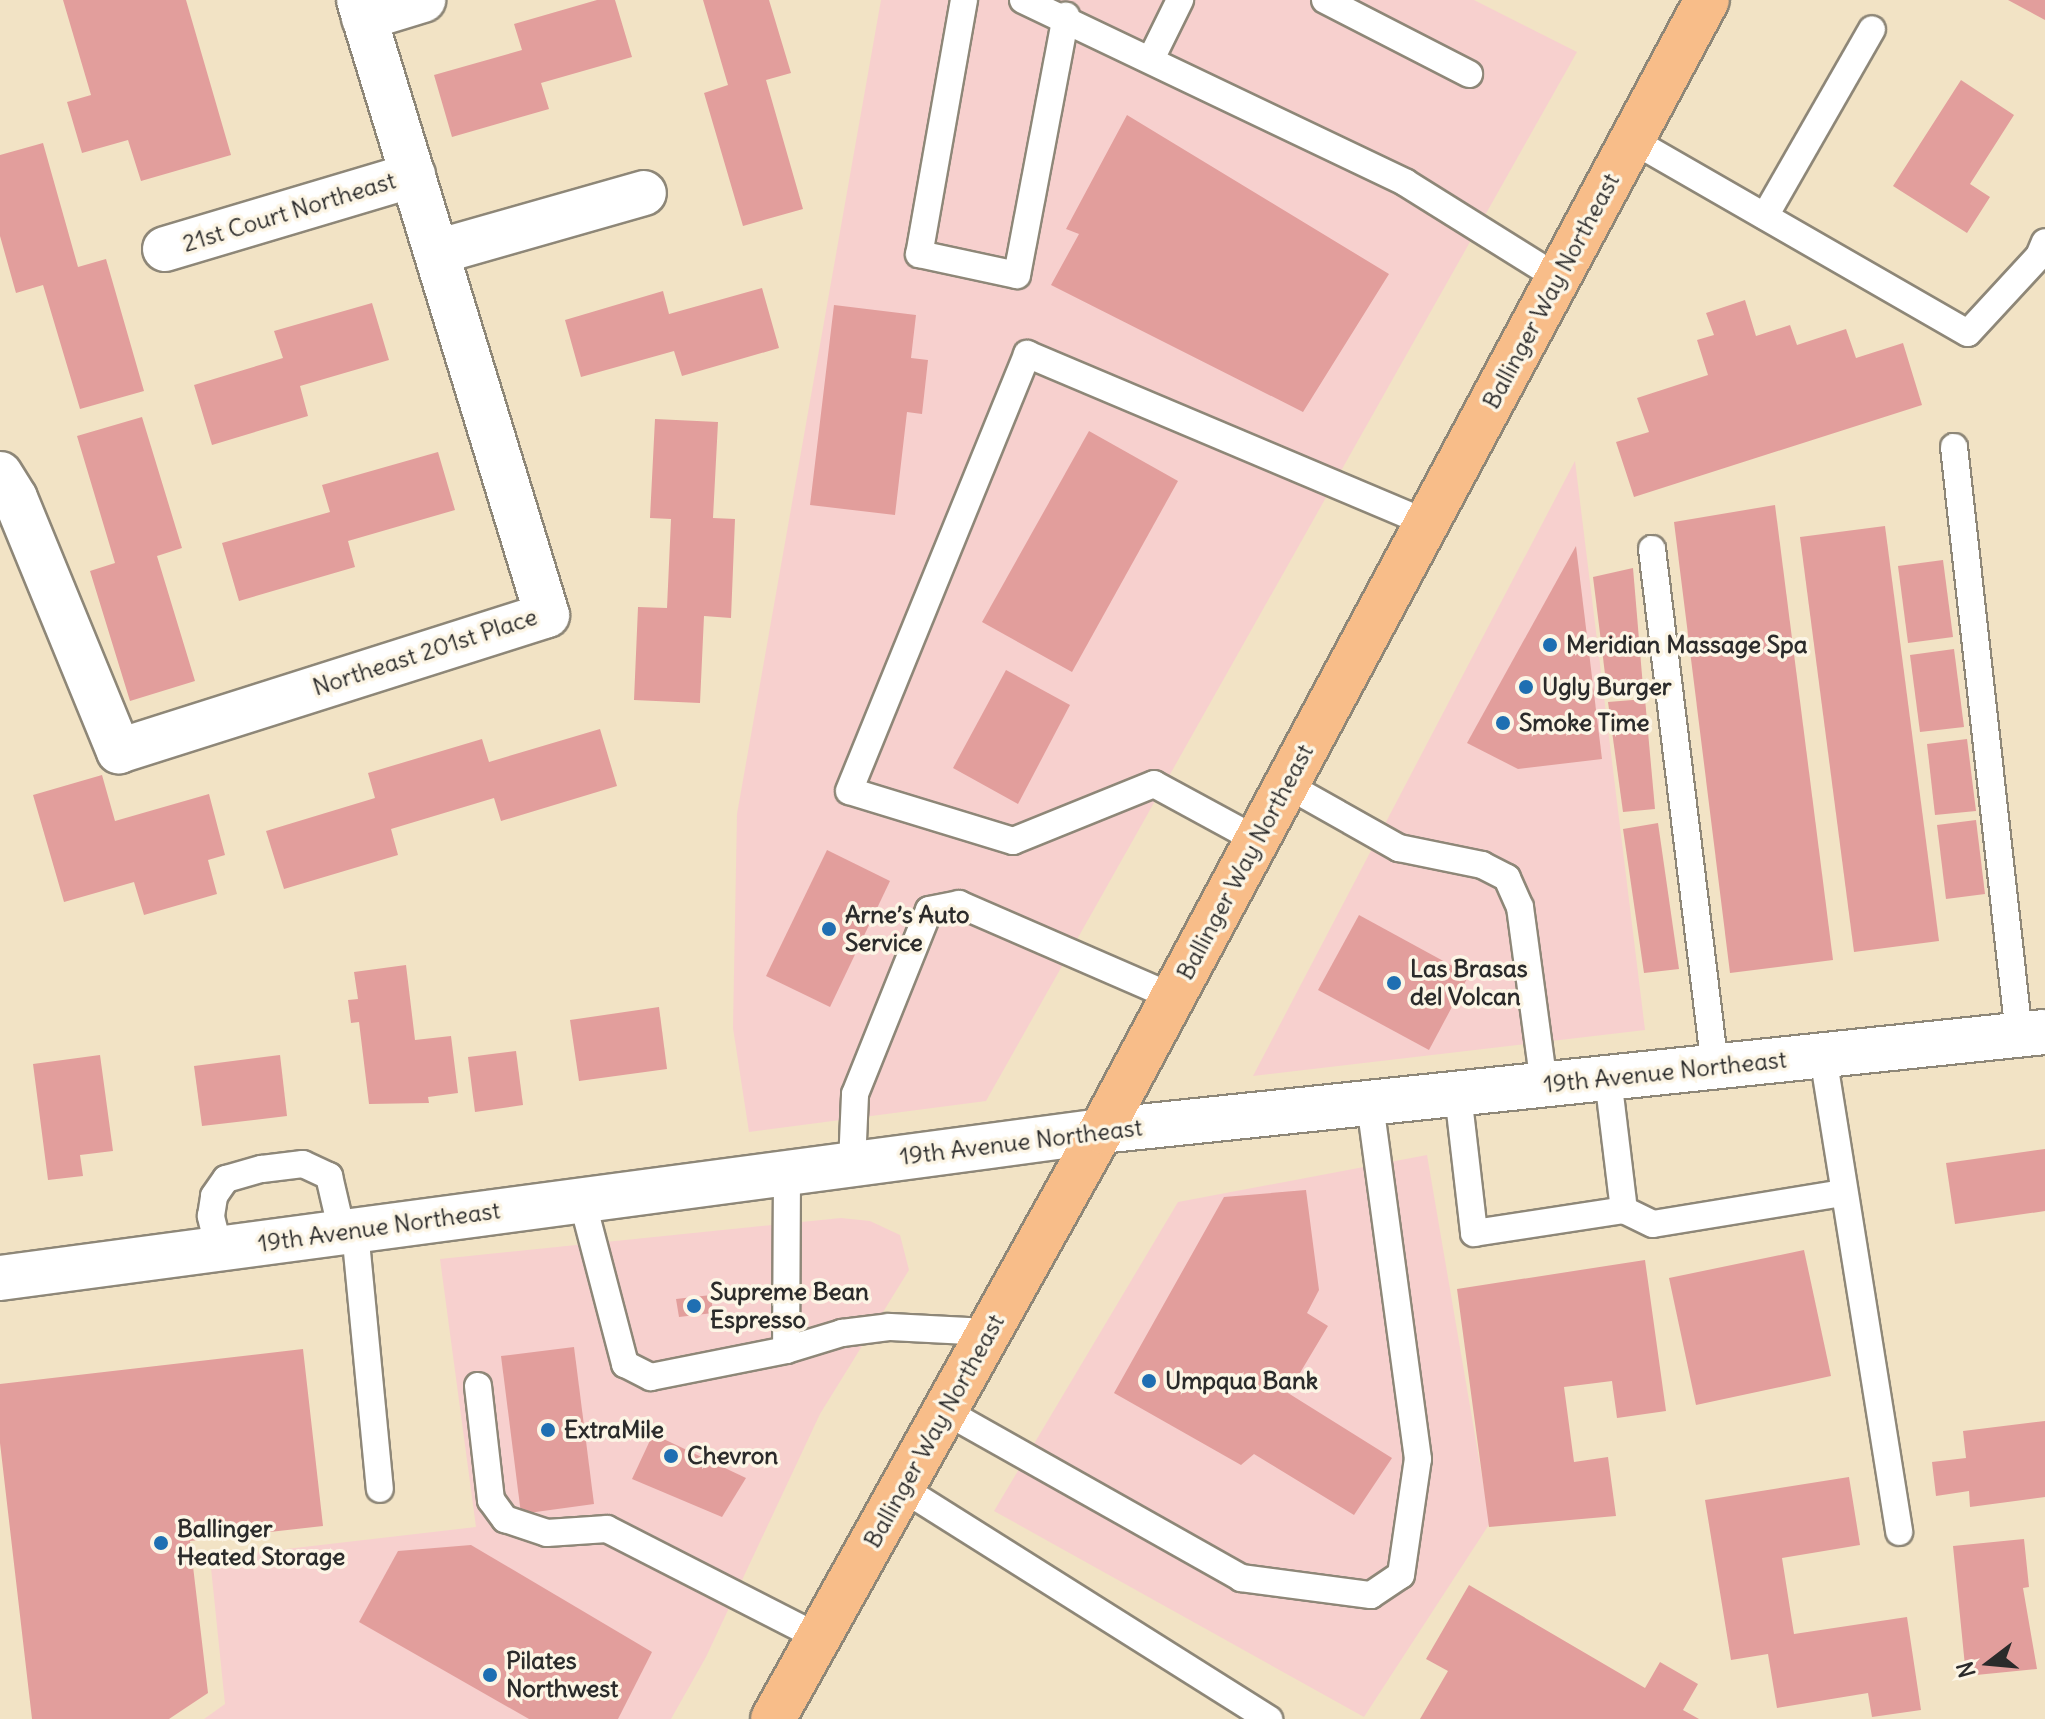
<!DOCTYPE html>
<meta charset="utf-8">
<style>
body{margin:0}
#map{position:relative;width:2045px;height:1719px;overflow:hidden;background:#f2e3c5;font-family:Delius,sans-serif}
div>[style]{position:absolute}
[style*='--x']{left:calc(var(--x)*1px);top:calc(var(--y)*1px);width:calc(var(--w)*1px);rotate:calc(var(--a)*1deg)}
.built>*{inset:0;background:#f7d0ce}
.building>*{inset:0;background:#e29e9c}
.roads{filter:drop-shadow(2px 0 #8e8778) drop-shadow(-2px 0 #8e8778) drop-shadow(0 2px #8e8778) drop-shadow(0 -2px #8e8778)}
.service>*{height:26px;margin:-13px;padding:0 13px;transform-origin:13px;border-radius:13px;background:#fff}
.minor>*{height:44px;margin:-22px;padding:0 22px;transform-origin:22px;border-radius:22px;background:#fff}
.tertiary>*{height:44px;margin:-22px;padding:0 22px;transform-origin:22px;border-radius:22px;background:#fff}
.primary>*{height:44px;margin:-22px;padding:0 22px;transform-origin:22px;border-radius:22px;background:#f8bd89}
.dots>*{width:22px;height:22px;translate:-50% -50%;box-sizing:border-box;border:4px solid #fcf5e5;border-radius:50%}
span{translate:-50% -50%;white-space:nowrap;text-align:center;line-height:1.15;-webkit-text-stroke:7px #fcf5e5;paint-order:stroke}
.street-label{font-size:24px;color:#2b2b2b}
.poi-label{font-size:24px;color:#2b2b2b;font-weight:700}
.left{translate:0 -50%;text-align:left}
.north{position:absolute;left:1949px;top:1623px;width:80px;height:80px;-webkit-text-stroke:6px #fcf5e5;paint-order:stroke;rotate:254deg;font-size:22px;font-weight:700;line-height:32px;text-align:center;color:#2b2b2b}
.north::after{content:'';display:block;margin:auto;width:28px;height:36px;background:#2b2b2b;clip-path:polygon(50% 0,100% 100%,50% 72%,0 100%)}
</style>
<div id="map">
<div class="built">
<i style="clip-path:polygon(881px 0,1474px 0,1577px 52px,986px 1101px,749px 1132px,733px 1028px,737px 814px)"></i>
<i style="clip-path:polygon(1575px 461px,1645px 1030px,1253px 1076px)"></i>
<i style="clip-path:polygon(1427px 1155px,1490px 1523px,1364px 1717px,994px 1511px,1178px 1202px)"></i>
<i style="clip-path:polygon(841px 1218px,870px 1221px,900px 1235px,909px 1270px,820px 1414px,706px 1657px,671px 1719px,204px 1719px,225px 1704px,210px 1558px,476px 1527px,440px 1259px)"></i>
</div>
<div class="building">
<i style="clip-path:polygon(63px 0,186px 0,231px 155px,141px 181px,128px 140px,82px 153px,67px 102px,91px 95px)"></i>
<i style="clip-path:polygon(597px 0,615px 0,632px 57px,541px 83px,549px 109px,452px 137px,434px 75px,522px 50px,514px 24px)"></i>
<i style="clip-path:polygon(703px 0,769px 0,791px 73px,766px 80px,803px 209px,743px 226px,704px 93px,728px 85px)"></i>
<i style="clip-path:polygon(2008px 0,2045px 0,2045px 20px)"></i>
<i style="clip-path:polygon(1961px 80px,2014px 115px,1970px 184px,1990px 197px,1967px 233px,1893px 186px)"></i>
<i style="clip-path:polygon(1127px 115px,1389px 274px,1303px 412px,1051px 285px,1079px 234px,1066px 229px)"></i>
<i style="clip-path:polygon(43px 143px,78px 267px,106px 259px,144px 391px,80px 409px,43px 285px,16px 293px,0 236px,0 155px)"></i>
<i style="clip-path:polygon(762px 288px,779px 348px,682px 376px,674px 351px,581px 377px,565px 320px,663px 291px,669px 314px)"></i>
<i style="clip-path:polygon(1745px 300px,1756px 336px,1790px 325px,1797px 345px,1846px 329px,1856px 358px,1903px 343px,1922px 405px,1634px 497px,1616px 442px,1649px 432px,1637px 398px,1708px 375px,1697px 340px,1714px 335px,1706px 313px)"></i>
<i style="clip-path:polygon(372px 303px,389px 360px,300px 386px,308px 416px,212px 445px,194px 385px,283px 358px,274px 331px)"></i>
<i style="clip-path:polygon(834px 305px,916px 315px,911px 358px,928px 360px,922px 414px,907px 412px,895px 515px,810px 505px)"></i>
<i style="clip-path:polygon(142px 417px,182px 548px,157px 556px,195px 681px,130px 701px,90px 571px,115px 563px,77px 436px)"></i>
<i style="clip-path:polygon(655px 419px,718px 422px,713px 518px,735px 519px,731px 618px,704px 616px,700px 703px,634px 700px,638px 607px,667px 608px,671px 519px,650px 518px)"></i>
<i style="clip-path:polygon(1089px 431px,1178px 481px,1072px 672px,982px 622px)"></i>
<i style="clip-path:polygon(438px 452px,455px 510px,348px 541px,355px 567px,239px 601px,222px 543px,330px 512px,322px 485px)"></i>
<i style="clip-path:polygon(1775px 505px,1833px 960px,1730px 973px,1674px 522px)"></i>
<i style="clip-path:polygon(1885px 526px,1939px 941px,1854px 952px,1800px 537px)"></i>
<i style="clip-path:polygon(1576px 546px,1602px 759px,1518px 769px,1467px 743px)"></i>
<i style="clip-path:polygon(1943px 560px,1953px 637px,1908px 643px,1898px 566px)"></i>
<i style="clip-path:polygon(1633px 568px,1643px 687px,1607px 690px,1593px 577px)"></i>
<i style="clip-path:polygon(1954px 649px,1964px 727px,1920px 732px,1910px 655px)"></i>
<i style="clip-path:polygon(1006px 670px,1070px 705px,1018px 804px,953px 768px)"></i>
<i style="clip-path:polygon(1645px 699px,1655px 809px,1623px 812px,1608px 702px)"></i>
<i style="clip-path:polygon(600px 729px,617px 786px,501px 821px,494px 798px,391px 829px,398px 855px,284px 889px,266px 831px,375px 798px,368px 773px,482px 739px,489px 762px)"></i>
<i style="clip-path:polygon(1967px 739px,1976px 811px,1935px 815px,1927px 744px)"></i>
<i style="clip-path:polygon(102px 775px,115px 821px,209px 794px,225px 855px,208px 860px,217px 894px,144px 915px,134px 882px,64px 902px,33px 795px)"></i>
<i style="clip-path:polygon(1976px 820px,1985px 894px,1946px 899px,1937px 825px)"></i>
<i style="clip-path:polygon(1658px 823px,1679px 969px,1644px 973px,1623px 829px)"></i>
<i style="clip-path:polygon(827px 850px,890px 881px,830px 1007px,766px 976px)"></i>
<i style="clip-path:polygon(1359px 915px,1469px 975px,1429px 1050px,1318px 990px)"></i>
<i style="clip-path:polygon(406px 965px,415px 1040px,451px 1036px,458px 1093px,428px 1097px,429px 1103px,369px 1104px,359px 1022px,351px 1023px,348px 1000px,358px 999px,354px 972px)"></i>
<i style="clip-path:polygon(659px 1007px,667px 1069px,579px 1081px,570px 1020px)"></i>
<i style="clip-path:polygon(516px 1051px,523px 1105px,475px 1112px,468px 1057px)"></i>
<i style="clip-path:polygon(100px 1055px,113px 1151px,80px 1155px,83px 1176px,48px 1180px,33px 1064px)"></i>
<i style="clip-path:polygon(280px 1055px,287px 1116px,202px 1126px,194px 1066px)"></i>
<i style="clip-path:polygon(2045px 1149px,2045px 1211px,1955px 1224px,1946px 1163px)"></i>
<i style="clip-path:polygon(1306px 1190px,1319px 1290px,1307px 1313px,1328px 1326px,1288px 1393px,1392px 1458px,1354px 1515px,1254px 1454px,1241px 1465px,1114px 1393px,1224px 1197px)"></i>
<i style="clip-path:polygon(1804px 1250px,1831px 1376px,1696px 1405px,1669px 1278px)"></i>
<i style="clip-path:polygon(1645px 1260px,1666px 1411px,1617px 1418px,1612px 1381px,1564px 1387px,1574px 1462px,1608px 1457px,1616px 1516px,1489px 1527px,1457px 1289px)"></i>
<i style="clip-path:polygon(711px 1295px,713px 1313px,679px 1317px,676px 1299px)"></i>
<i style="clip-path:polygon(574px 1347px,594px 1504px,521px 1514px,501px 1356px)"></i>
<i style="clip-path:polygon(303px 1349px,323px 1526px,190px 1541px,208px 1693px,169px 1719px,32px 1719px,0 1443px,0 1384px)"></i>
<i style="clip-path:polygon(2045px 1421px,2045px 1497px,1970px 1507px,1969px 1491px,1936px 1496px,1932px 1462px,1966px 1458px,1963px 1431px)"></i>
<i style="clip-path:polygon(653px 1434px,746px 1478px,722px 1517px,632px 1479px)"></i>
<i style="clip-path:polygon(1849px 1477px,1860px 1545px,1782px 1558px,1794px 1634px,1907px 1617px,1921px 1710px,1872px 1717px,1868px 1693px,1777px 1708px,1768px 1654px,1731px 1660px,1705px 1500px)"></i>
<i style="clip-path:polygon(2024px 1539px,2029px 1587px,2023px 1588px,2037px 1669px,1966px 1676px,1953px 1546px)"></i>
<i style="clip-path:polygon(471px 1545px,652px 1652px,618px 1719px,529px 1719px,359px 1622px,398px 1551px)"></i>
<i style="clip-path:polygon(1469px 1585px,1645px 1688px,1660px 1662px,1698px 1684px,1683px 1710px,1699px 1719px,1420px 1719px,1448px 1671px,1426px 1659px)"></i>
</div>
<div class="roads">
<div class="service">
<i style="--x:964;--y:0;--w:258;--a:100"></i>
<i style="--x:919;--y:254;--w:100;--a:12.1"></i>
<i style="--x:1017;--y:275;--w:264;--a:-79.3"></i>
<i style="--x:1023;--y:0;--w:424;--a:25.5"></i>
<i style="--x:1406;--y:183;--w:179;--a:32"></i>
<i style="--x:1325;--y:0;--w:162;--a:27.2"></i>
<i style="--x:1151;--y:59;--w:66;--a:-63.8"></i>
<i style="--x:1632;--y:140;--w:387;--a:29.9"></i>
<i style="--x:1968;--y:333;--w:105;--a:-47.3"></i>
<i style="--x:2039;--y:256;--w:15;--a:-67"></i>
<i style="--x:1765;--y:216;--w:215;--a:-60.2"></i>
<i style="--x:1954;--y:447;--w:592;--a:83.69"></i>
<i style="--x:1652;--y:549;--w:522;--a:83.07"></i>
<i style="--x:1287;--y:785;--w:129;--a:29.4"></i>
<i style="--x:1399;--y:848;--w:85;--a:11.6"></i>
<i style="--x:1482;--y:865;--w:28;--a:27"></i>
<i style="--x:1507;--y:878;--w:32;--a:66"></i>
<i style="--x:1520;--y:907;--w:179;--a:82.3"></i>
<i style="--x:1257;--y:840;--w:117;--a:-151.5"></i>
<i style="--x:1154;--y:784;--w:152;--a:158"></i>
<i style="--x:1013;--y:841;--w:171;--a:-163"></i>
<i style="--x:849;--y:791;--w:472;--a:-67.8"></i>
<i style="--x:1027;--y:354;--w:434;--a:22.9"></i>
<i style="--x:1823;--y:1056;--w:482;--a:80.9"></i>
<i style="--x:1608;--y:1078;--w:133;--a:83.1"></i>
<i style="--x:1458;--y:1094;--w:140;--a:83.4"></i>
<i style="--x:1474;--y:1233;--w:152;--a:-8.7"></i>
<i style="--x:1624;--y:1210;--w:32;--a:26"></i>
<i style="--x:1653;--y:1224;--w:192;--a:-9.3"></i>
<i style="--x:852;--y:1164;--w:70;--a:-87.5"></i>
<i style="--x:855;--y:1094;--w:198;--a:-68.1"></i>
<i style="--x:929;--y:910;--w:31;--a:-11"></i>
<i style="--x:959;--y:904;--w:233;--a:23.5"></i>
<i style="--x:787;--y:1173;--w:177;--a:90.3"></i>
<i style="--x:786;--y:1350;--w:59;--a:-16.9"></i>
<i style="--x:842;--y:1333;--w:47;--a:-7.3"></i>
<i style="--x:889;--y:1327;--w:100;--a:2.9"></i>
<i style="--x:582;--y:1200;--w:170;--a:75.3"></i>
<i style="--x:625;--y:1364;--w:29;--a:27"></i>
<i style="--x:651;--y:1377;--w:138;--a:-11.3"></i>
<i style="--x:355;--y:1231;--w:259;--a:84.5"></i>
<i style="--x:219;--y:1249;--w:34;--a:-104"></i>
<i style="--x:211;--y:1216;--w:20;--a:-81"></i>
<i style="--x:214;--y:1196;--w:21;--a:-55"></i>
<i style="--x:226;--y:1179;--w:37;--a:-16"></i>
<i style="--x:262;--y:1169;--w:41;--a:-7"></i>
<i style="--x:303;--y:1164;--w:29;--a:25"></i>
<i style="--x:329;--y:1176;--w:57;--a:76.9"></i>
<i style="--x:478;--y:1386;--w:115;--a:83.5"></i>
<i style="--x:491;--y:1500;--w:24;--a:54"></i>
<i style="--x:505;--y:1519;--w:44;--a:18.4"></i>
<i style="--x:547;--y:1533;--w:60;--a:-3.8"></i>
<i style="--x:607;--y:1529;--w:237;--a:27.1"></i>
<i style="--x:945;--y:1411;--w:340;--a:29.4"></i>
<i style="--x:1241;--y:1578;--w:131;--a:7.5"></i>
<i style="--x:1371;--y:1595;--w:36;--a:-34"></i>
<i style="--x:1401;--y:1575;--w:117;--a:-81.7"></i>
<i style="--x:1418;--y:1459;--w:359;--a:-97.7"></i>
<i style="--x:902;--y:1488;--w:434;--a:32.2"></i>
</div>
<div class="minor">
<i style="--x:364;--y:18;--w:62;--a:-17"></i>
<i style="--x:165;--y:249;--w:259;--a:-16.6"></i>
<i style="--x:437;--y:252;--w:215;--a:-15.9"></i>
<i style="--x:0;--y:474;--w:28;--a:58"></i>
<i style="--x:15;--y:498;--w:274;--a:67.7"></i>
<i style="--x:119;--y:751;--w:449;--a:-17.6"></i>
<i style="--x:547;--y:615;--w:643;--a:-107"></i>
</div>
<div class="tertiary">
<i style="--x:0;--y:1278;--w:1111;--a:-7.6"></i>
<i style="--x:1101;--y:1131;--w:949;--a:-5.99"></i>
</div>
<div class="primary">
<i style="--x:773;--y:1719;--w:673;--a:-60.85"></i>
<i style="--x:1101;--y:1131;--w:1283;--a:-61.82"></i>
</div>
</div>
<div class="dots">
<i style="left:1550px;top:645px;background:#1f6fb2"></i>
<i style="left:1526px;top:687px;background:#1f6fb2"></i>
<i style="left:1503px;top:723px;background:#1f6fb2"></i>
<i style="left:829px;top:929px;background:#1f6fb2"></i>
<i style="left:1394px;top:983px;background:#1f6fb2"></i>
<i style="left:694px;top:1306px;background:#1f6fb2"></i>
<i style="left:1149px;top:1381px;background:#1f6fb2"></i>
<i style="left:548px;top:1430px;background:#1f6fb2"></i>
<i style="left:671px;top:1456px;background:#1f6fb2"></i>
<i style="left:161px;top:1543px;background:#1f6fb2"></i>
<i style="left:490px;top:1675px;background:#1f6fb2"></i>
</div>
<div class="street-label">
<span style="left:289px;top:212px;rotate:-17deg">21st Court Northeast</span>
<span style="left:1551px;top:291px;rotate:-62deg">Ballinger Way Northeast</span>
<span style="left:425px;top:652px;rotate:-18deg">Northeast 201st Place</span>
<span style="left:1245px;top:862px;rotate:-62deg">Ballinger Way Northeast</span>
<span style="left:1665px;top:1072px;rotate:-6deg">19th Avenue Northeast</span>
<span style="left:1021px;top:1142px;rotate:-7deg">19th Avenue Northeast</span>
<span style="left:379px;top:1227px;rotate:-8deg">19th Avenue Northeast</span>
<span style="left:934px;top:1431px;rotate:-61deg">Ballinger Way Northeast</span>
</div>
<div class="poi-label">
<span class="left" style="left:1566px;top:645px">Meridian Massage Spa</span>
<span class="left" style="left:1542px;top:687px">Ugly Burger</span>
<span class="left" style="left:1519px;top:723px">Smoke Time</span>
<span class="left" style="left:845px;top:929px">Arne’s Auto<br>Service</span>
<span class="left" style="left:1410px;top:983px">Las Brasas<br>del Volcan</span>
<span class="left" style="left:710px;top:1306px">Supreme Bean<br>Espresso</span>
<span class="left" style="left:1165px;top:1381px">Umpqua Bank</span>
<span class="left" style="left:564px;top:1430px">ExtraMile</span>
<span class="left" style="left:687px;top:1456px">Chevron</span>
<span class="left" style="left:177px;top:1543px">Ballinger<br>Heated Storage</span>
<span class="left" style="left:506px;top:1675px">Pilates<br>Northwest</span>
</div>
<div class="north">N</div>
</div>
